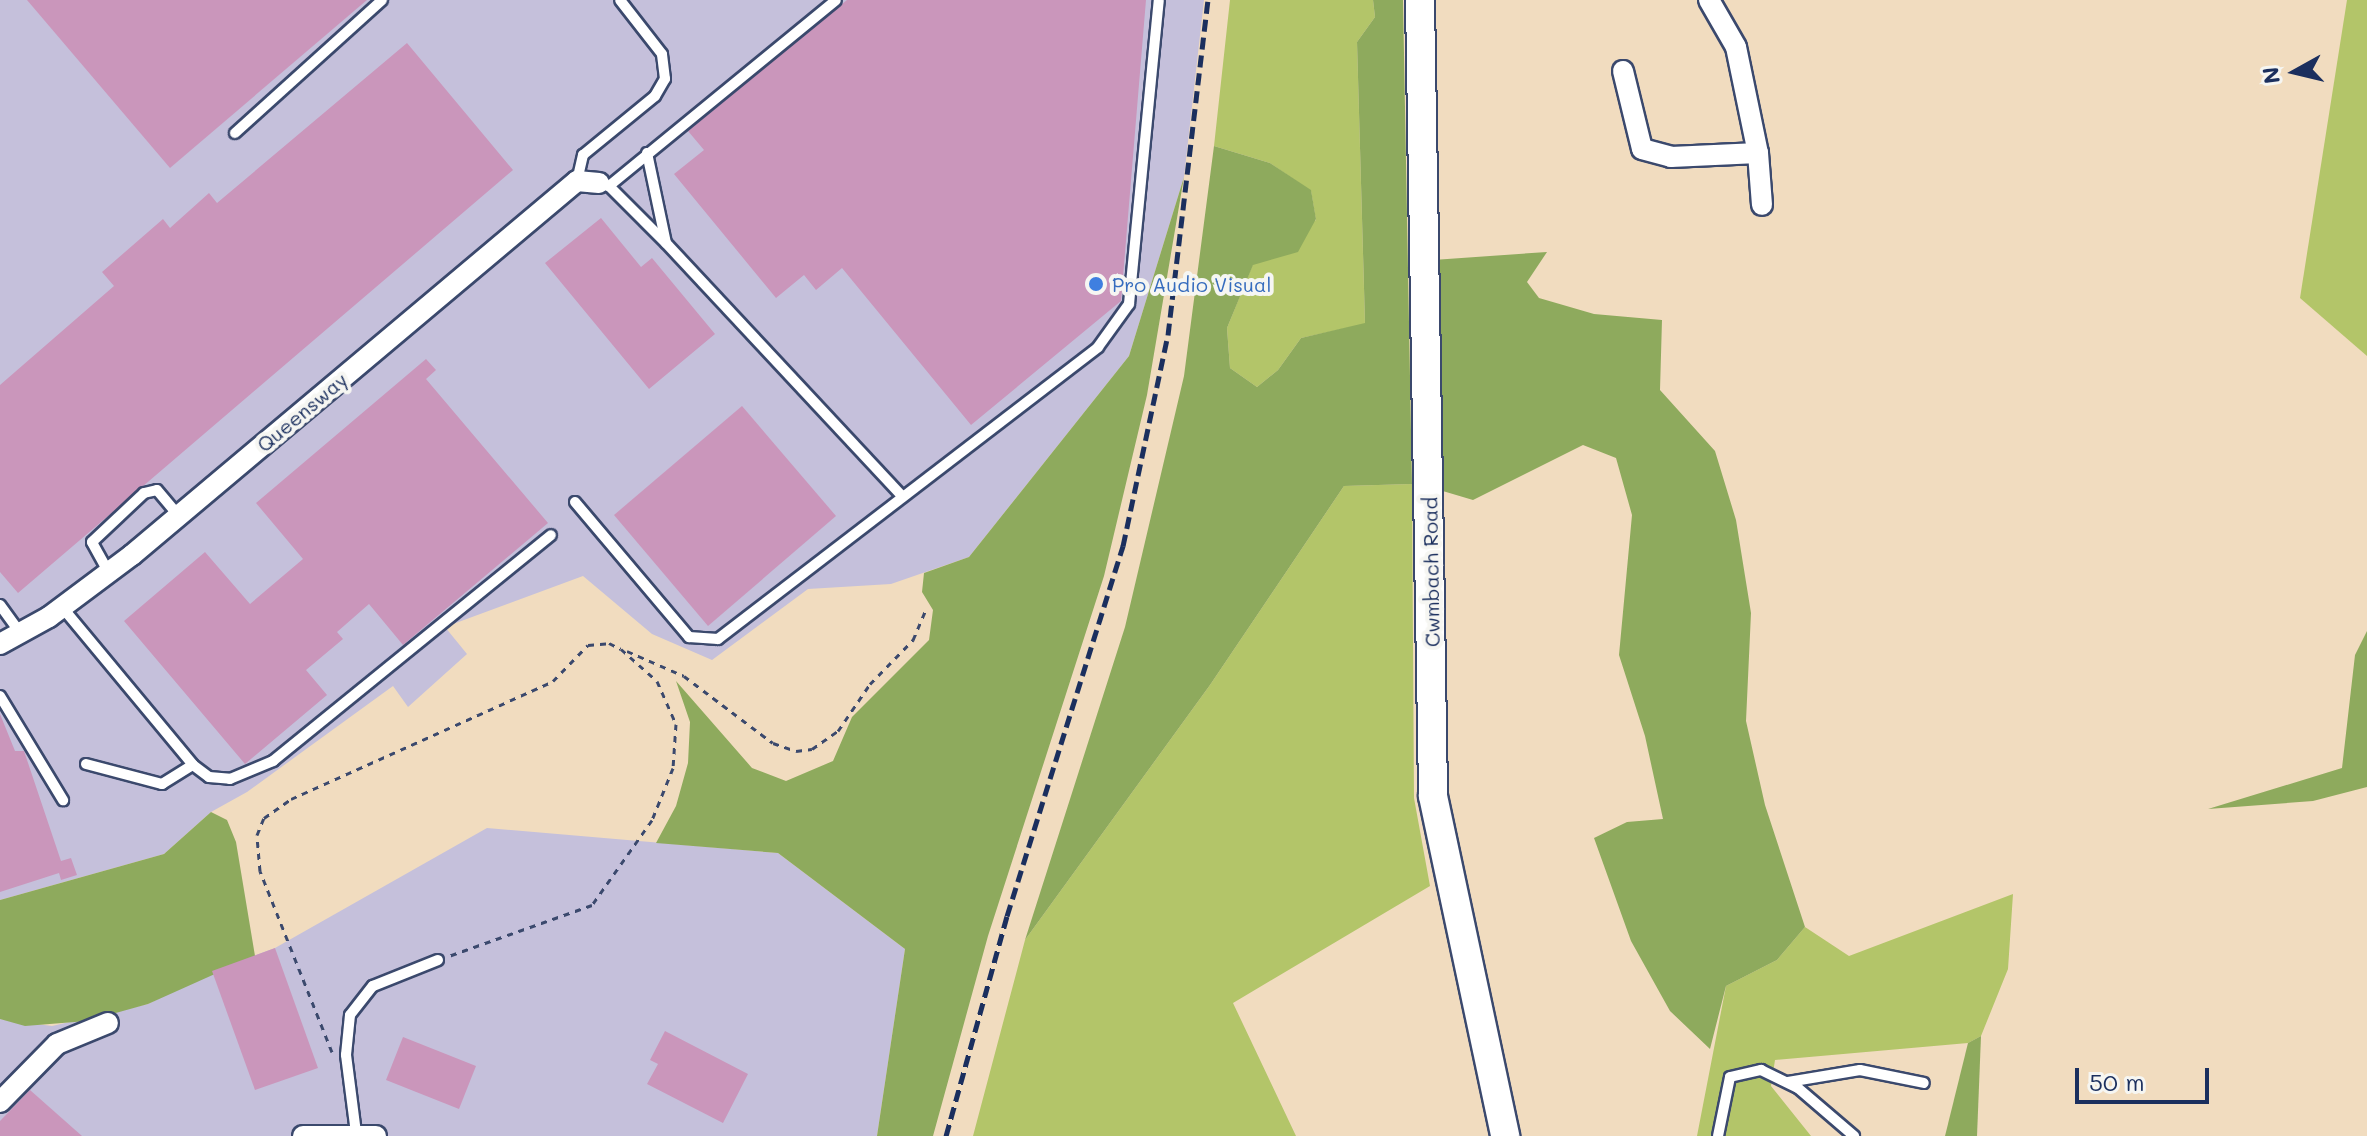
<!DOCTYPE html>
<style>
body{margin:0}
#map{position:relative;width:2367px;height:1136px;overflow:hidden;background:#f1dcbf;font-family:Mali,sans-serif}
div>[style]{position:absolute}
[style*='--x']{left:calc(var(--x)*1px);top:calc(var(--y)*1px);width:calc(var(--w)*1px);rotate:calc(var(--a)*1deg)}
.industrial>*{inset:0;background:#c5c0db}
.green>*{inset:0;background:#b3c569}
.forest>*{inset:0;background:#8eaa5d}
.building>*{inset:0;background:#ca96bb}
.path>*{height:3px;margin-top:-1.5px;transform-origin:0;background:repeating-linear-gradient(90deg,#3b496d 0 6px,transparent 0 12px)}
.roads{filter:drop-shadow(2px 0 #3b496d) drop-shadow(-2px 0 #3b496d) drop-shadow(0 2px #3b496d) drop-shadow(0 -2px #3b496d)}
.lane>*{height:10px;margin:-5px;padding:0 5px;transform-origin:5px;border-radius:5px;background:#fff}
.street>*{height:20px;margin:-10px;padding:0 10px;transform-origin:10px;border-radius:10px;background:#fff}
.secondary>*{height:28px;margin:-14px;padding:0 14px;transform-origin:14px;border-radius:14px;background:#fff}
.rail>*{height:5px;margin-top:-2.5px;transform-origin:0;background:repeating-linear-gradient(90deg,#1b2f5e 0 12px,transparent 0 18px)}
.dots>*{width:22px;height:22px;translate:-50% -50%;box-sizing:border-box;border:4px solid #f6f6f2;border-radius:50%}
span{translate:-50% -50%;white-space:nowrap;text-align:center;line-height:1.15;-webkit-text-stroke:8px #f6f6f2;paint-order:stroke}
.shop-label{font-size:20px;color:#366cbe}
.left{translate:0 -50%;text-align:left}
.street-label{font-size:20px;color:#1b2f5e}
.north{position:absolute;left:2255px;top:32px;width:80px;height:80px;-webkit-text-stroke:6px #f6f6f2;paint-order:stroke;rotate:262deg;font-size:22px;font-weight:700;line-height:32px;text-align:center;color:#1b2f5e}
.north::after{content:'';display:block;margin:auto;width:28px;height:36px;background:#1b2f5e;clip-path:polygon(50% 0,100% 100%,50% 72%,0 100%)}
.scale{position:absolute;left:2075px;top:1068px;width:134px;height:36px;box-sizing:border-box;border:4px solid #1b2f5e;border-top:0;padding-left:10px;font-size:24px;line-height:28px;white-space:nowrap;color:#1b2f5e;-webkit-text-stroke:6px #f6f6f2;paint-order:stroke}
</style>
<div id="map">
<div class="industrial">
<i style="clip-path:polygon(0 0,1204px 0,1184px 177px,1129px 356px,969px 557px,891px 584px,808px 589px,712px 660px,652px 634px,583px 576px,445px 627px,467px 654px,408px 707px,393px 686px,247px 792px,211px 812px,164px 854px,0 900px)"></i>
<i style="clip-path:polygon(487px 828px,778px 853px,905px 949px,877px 1136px,0 1136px,0 1019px,52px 1026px,148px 1004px,212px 971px,275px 948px)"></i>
</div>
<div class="green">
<i style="clip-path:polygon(1230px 0,1373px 0,1375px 17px,1357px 42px,1365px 324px,1301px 338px,1278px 370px,1257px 387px,1230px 368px,1227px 328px,1253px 264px,1316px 220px,1311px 191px,1270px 163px,1214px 146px)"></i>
<i style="clip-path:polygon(2347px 0,2367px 0,2367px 356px,2300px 298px)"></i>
<i style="clip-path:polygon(1412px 484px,1414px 798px,1430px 886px,1233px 1003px,1296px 1136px,973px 1136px,1025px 940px,1210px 685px,1344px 486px)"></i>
<i style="clip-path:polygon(2013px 894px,2008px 969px,1981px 1036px,1968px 1043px,1775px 1060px,1771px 1086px,1811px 1136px,1697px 1136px,1726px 986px,1777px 960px,1805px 927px,1849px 956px)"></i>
</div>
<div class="forest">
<i style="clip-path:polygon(1373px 0,1403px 0,1412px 484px,1344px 486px,1210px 685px,1025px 940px,1125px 627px,1184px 376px,1214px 146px,1270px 163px,1311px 190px,1316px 219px,1298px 252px,1253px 265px,1227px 328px,1230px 368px,1257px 387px,1278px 370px,1301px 338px,1365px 323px,1357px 42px,1375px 17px)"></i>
<i style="clip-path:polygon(1184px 177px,1147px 395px,1104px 576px,988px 936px,933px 1136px,877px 1136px,905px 949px,778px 853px,656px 843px,676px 806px,688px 763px,690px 722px,676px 681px,752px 768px,786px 781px,833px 761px,852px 717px,929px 640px,933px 610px,922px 592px,924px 573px,969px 557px,1129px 356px)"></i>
<i style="clip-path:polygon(1547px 252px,1527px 282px,1539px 298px,1594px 314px,1662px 320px,1660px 390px,1715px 451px,1736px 520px,1751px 613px,1746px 721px,1765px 805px,1805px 927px,1777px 960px,1726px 986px,1710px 1049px,1670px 1011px,1631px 941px,1594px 838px,1627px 822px,1663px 819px,1645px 736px,1619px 655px,1632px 515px,1616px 458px,1583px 445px,1473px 500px,1436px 489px,1433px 260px)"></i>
<i style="clip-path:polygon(2367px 631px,2367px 787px,2313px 801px,2208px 809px,2342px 768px,2355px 655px)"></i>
<i style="clip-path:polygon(211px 812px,227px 820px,236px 842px,255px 956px,148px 1004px,87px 1021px,25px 1026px,0 1019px,0 900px,164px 854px)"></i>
<i style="clip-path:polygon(1981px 1036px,1977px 1136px,1945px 1136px,1968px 1043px)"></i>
</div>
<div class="building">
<i style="clip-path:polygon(27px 0,367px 0,170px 168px)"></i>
<i style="clip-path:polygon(847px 0,1146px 0,1121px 301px,971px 425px,842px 268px,816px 290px,804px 275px,776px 298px,674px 174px,704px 150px,688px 131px)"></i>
<i style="clip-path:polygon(407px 43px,513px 170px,18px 593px,0 572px,0 385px,114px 286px,102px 272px,163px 219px,170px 228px,209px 193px,217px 203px)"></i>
<i style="clip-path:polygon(601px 218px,641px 267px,652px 258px,715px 334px,649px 389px,545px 263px)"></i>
<i style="clip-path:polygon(426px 359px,436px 370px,426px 379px,548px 523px,403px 645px,369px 604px,337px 632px,343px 639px,306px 670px,327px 695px,245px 764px,124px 621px,205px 552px,250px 604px,303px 559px,256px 503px)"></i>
<i style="clip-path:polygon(742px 406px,836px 516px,708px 626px,614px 515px)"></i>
<i style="clip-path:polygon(0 714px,15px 751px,24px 751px,61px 861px,71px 858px,77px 875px,61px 880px,59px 873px,0 892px)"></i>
<i style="clip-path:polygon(275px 948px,318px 1068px,255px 1090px,212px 971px)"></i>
<i style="clip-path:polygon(665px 1031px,748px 1074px,723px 1123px,647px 1084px,658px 1064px,650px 1060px)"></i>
<i style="clip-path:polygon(403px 1037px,476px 1066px,459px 1109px,386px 1080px)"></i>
<i style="clip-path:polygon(30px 1090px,82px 1136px,0 1136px,0 1121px)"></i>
</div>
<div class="path">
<i style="--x:627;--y:651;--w:62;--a:23.7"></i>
<i style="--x:684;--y:676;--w:111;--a:37"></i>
<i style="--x:773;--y:743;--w:24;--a:19"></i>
<i style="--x:796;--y:751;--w:16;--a:-7"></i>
<i style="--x:812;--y:749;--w:32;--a:-35"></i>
<i style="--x:838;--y:731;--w:57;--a:-55.8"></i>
<i style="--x:870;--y:684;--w:62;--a:-45.7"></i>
<i style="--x:913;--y:640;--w:34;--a:-67"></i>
<i style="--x:332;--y:1052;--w:195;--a:-111.7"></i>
<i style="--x:260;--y:871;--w:36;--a:-95"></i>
<i style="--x:257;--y:835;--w:18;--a:-68"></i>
<i style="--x:264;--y:818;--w:33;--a:-35"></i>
<i style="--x:291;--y:799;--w:287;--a:-24.2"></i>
<i style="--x:553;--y:681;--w:50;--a:-45.8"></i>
<i style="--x:588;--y:645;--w:21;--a:-5"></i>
<i style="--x:609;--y:643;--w:13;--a:27"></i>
<i style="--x:621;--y:649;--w:48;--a:41.6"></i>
<i style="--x:657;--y:681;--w:47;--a:66.2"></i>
<i style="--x:676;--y:724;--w:44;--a:93.9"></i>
<i style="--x:673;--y:768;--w:56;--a:112"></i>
<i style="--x:652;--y:820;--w:104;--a:125.2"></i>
<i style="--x:592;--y:905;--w:152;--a:160.4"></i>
</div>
<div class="roads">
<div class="lane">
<i style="--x:235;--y:133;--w:198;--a:-42.1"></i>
<i style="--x:647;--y:153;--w:92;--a:78.1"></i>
<i style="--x:666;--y:243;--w:347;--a:47"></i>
<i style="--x:577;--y:181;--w:27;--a:-77"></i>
<i style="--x:583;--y:155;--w:93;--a:-39.3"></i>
<i style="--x:655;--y:96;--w:20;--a:-60"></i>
<i style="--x:665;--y:79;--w:25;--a:-97"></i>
<i style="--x:662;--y:54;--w:68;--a:-127.9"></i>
<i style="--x:599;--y:183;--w:10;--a:17"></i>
<i style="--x:609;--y:186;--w:293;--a:-39.3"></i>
<i style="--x:609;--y:186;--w:78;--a:45"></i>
<i style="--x:575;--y:502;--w:177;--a:49.8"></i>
<i style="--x:689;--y:637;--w:29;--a:4"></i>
<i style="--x:718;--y:639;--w:479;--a:-37.5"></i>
<i style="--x:1098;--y:347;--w:53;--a:-54.2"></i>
<i style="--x:1129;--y:304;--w:305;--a:-84.4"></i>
<i style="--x:109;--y:573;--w:35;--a:-119"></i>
<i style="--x:92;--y:542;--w:71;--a:-43.3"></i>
<i style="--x:144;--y:493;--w:13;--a:-13"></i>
<i style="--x:157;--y:490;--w:34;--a:50"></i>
<i style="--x:0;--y:605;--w:36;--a:54"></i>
<i style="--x:62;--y:607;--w:205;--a:50.3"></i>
<i style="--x:193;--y:765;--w:20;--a:37"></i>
<i style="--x:209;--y:777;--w:21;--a:5"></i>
<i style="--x:230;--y:779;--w:47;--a:-22.7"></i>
<i style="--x:273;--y:761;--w:358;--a:-39.1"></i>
<i style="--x:0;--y:696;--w:122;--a:58.8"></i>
<i style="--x:86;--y:764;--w:79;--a:14.7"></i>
<i style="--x:162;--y:784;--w:36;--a:-32"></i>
<i style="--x:1788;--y:1082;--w:73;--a:-9.5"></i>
<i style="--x:1860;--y:1070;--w:65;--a:11.5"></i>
<i style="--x:356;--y:1133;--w:79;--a:-97.3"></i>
<i style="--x:346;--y:1055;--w:40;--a:-84.3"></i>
<i style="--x:350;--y:1015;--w:37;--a:-52"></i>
<i style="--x:373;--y:986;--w:70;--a:-21.8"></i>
<i style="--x:1718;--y:1136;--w:60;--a:-78.5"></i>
<i style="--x:1730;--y:1077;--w:32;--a:-13"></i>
<i style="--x:1761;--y:1070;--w:41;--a:25.9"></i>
<i style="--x:1798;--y:1088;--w:74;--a:40.6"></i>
</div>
<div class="street">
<i style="--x:1709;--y:0;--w:54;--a:60.1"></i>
<i style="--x:1736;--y:47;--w:108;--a:78.3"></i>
<i style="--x:1758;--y:153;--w:52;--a:85.6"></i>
<i style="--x:1623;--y:71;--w:80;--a:76.3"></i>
<i style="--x:1642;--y:149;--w:30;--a:15"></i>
<i style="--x:1671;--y:157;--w:87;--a:-2.6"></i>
<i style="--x:0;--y:644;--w:56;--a:-28.9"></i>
<i style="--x:49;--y:617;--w:104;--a:-36.8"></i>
<i style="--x:132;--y:555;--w:581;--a:-40.05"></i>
<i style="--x:577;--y:181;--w:22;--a:5"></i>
<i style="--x:0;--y:1102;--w:81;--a:-45.5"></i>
<i style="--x:57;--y:1044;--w:55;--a:-22.4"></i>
<i style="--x:303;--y:1136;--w:73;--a:0"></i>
</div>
<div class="secondary">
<i style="--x:1420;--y:0;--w:796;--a:89.06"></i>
<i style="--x:1433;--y:796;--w:348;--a:78"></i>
</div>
</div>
<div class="rail">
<i style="--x:946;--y:1136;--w:228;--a:-74.5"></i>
<i style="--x:1007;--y:916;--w:388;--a:-72.6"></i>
<i style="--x:1123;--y:546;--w:216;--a:-78"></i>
<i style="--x:1168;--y:335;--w:337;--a:-83.2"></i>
</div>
<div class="dots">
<i style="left:1096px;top:284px;background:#3f7fe0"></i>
</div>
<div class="shop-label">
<span class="left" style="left:1112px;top:284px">Pro Audio Visual</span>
</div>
<div class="street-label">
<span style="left:302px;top:412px;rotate:-40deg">Queensway</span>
<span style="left:1431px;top:572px;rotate:-91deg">Cwmbach Road</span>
</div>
<div class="north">N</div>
<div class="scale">50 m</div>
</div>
